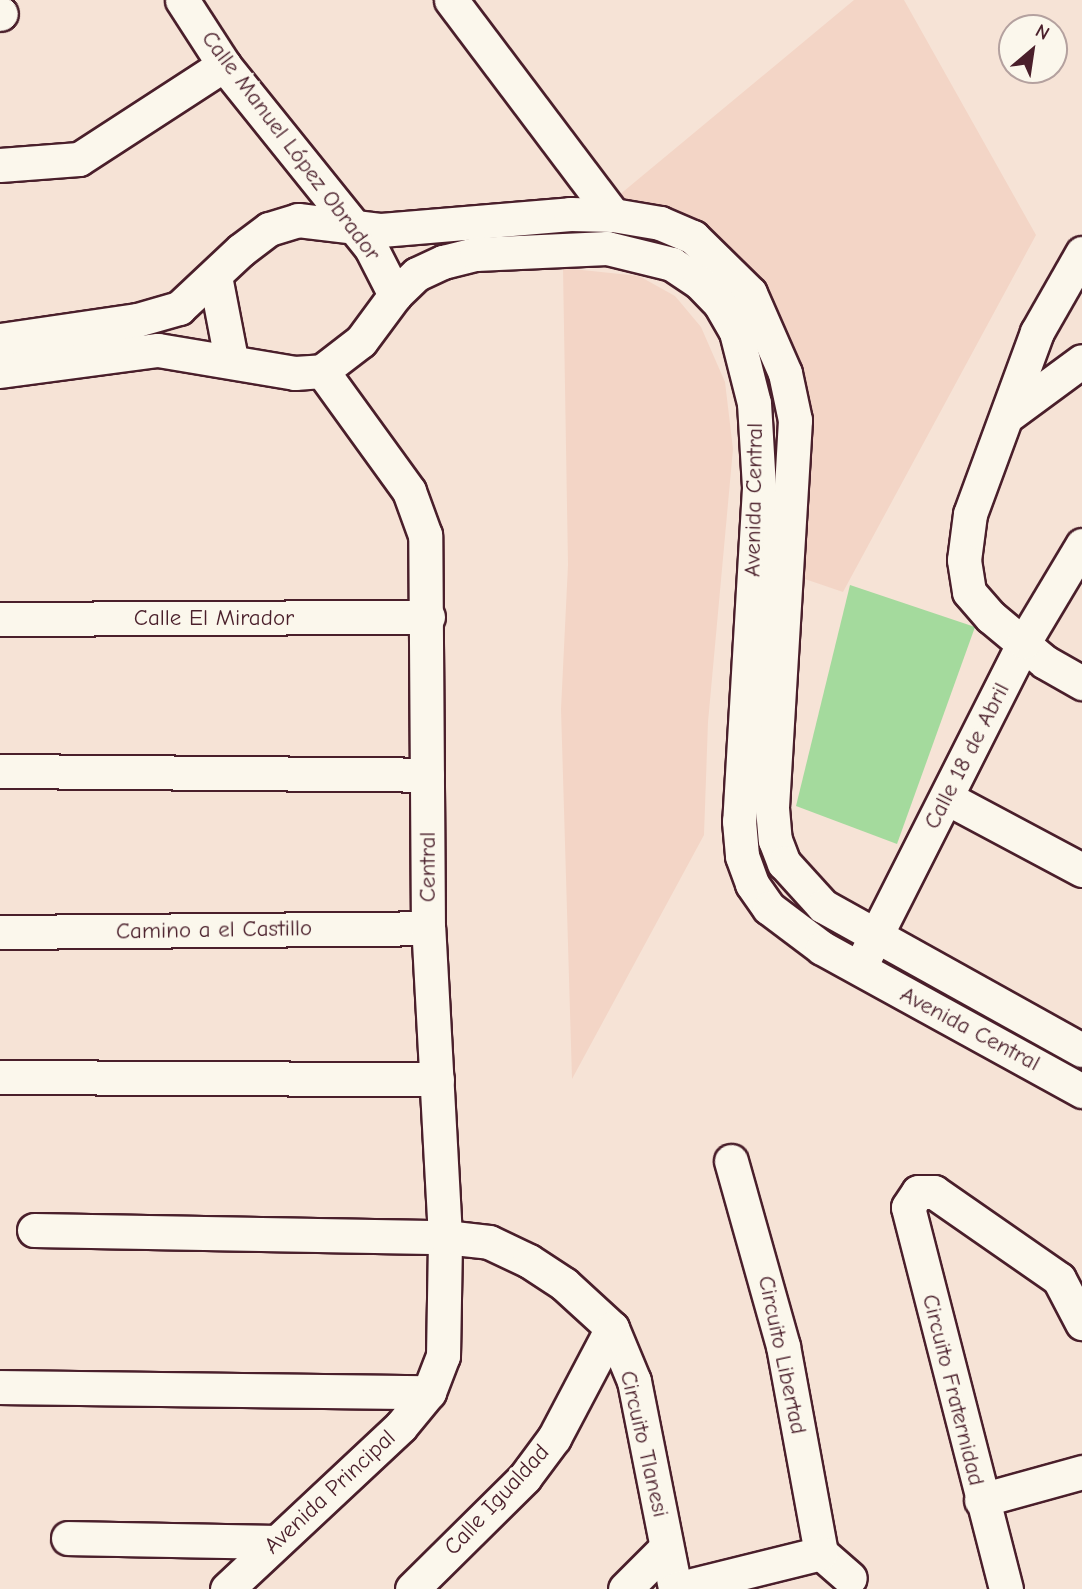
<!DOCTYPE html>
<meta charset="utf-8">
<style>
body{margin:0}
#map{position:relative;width:1082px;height:1589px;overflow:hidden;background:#f6e3d6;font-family:"Comic Neue",sans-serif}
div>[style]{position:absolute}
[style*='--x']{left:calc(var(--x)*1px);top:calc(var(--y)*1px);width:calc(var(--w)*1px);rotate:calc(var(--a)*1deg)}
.built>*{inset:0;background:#f3d5c6}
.green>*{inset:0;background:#a4da9d}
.roads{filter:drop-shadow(2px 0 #4a1f2b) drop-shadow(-2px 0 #4a1f2b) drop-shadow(0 2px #4a1f2b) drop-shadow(0 -2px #4a1f2b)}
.minor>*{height:33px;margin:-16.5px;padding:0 16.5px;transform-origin:16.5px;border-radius:16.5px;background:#fbf7ec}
span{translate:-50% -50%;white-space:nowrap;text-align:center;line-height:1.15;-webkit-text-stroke:6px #fbf7ec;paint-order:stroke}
.street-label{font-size:23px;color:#4a1f2b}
.north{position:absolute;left:998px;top:14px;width:70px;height:70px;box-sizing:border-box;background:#fbf7ec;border:2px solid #b4a19f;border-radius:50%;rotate:29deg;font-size:19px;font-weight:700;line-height:28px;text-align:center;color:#4a1f2b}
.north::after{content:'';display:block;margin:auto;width:24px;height:32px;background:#4a1f2b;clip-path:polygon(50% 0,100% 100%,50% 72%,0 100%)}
</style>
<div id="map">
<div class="built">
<i style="clip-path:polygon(854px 0,904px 0,1036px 235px,843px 592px,799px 577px,807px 438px,754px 280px,612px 201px)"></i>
<i style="clip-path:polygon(563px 268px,639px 276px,675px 296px,701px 327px,725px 382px,733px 449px,708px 722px,704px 835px,572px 1079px,561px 709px,568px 565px)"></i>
</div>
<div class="green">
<i style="clip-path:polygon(850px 585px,975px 627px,897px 844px,796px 806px)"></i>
</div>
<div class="roads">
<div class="minor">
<i style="--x:182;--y:0;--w:77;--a:57.1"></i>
<i style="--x:224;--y:65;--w:235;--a:51.2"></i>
<i style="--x:371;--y:248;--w:53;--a:62.9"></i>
<i style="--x:451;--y:0;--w:269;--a:53"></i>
<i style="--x:0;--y:13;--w:1;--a:45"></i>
<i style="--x:0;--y:165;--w:79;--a:-4.3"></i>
<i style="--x:79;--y:159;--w:173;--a:-33"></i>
<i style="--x:1082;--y:253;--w:91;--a:119.7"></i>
<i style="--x:1037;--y:332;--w:194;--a:110.2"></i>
<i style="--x:970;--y:514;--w:46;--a:97.4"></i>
<i style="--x:964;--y:560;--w:32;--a:81"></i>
<i style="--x:969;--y:592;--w:33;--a:49"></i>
<i style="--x:991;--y:617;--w:70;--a:39.8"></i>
<i style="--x:1045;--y:662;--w:43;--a:29.6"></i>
<i style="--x:215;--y:276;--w:85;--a:79.1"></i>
<i style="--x:0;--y:340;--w:138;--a:-8.3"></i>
<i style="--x:137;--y:320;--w:44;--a:-15.9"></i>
<i style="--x:179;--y:308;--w:85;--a:-43.1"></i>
<i style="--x:241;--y:250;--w:35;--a:-37"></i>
<i style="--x:269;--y:229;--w:30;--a:-17"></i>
<i style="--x:298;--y:220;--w:84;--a:6.9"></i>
<i style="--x:381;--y:230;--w:190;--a:-4.8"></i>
<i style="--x:570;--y:214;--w:43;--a:1.3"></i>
<i style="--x:613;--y:215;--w:48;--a:9.7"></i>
<i style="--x:660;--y:223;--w:36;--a:23"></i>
<i style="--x:693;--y:237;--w:80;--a:44.5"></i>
<i style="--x:750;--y:293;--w:87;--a:66.4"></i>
<i style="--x:785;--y:373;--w:48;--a:78"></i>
<i style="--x:795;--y:420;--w:389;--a:93.4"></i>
<i style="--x:772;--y:808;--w:32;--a:85"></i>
<i style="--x:775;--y:840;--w:25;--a:69"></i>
<i style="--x:784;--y:863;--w:58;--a:47.8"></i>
<i style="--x:823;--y:906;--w:296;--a:29.1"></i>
<i style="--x:0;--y:371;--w:159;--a:-7.6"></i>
<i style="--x:158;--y:350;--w:139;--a:9.5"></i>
<i style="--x:295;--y:373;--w:27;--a:-4"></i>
<i style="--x:322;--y:371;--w:49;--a:-37.6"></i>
<i style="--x:361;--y:341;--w:57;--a:-53.5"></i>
<i style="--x:395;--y:295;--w:30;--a:-44"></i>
<i style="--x:417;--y:274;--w:29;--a:-25"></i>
<i style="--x:443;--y:262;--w:34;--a:-14"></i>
<i style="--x:476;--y:254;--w:131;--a:-2.6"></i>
<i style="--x:607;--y:248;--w:67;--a:13.8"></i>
<i style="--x:672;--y:264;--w:32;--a:34"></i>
<i style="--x:699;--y:282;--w:30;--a:46"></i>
<i style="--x:720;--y:304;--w:32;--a:60"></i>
<i style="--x:736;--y:332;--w:73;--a:75.8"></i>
<i style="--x:754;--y:403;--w:85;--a:86.6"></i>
<i style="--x:759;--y:488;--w:334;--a:93.4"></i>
<i style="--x:739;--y:821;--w:35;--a:85"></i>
<i style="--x:742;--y:856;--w:30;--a:70"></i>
<i style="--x:752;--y:884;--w:29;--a:55"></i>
<i style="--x:769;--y:908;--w:66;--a:37"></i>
<i style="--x:822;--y:948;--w:297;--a:28.8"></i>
<i style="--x:1010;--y:414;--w:89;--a:-36.4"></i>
<i style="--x:0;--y:619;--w:428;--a:-0.3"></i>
<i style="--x:0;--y:771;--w:427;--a:0.5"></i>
<i style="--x:947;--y:798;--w:153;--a:28.1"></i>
<i style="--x:0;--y:932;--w:428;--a:-0.5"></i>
<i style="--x:866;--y:955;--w:351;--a:-63.2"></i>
<i style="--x:1024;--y:642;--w:113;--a:-59.1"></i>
<i style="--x:0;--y:1077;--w:437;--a:0.3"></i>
<i style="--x:731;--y:1161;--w:192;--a:74.3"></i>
<i style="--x:783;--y:1346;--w:210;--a:79.6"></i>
<i style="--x:34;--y:1230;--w:411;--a:1"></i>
<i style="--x:445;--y:1237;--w:44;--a:6.5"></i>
<i style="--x:489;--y:1242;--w:44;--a:25.4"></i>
<i style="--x:529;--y:1261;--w:42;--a:33.3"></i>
<i style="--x:564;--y:1284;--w:65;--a:42.5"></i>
<i style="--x:612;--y:1328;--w:57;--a:67.5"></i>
<i style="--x:634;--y:1381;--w:212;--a:78.8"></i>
<i style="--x:0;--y:1387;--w:429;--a:0.7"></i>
<i style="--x:981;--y:1500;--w:105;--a:-15.5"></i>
<i style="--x:68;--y:1538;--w:207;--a:1.1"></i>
<i style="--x:821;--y:1553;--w:38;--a:41"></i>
<i style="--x:227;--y:1589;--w:238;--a:-43.1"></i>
<i style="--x:401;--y:1426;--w:44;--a:-50.5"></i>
<i style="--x:429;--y:1392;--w:39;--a:-69"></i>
<i style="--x:443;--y:1356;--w:119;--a:-89"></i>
<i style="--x:445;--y:1237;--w:309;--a:-93.1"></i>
<i style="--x:428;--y:928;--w:393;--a:-90.4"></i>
<i style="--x:425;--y:535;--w:47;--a:-110"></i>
<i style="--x:409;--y:491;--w:148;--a:-125.9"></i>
<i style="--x:412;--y:1589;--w:159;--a:-44.7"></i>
<i style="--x:525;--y:1477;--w:49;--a:-53.4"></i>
<i style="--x:554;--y:1438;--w:124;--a:-62.2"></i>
<i style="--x:625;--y:1589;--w:58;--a:-45"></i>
<i style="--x:676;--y:1589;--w:149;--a:-13.9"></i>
<i style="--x:1006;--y:1589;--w:394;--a:-104.4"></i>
<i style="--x:908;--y:1207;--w:18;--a:-56"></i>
<i style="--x:918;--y:1192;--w:16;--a:0"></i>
<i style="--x:934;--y:1192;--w:152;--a:34.8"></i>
<i style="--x:1059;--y:1279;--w:50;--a:62.4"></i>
</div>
</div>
<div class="street-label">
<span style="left:291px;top:146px;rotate:53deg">Calle Manuel López Obrador</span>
<span style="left:754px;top:500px;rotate:-89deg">Avenida Central</span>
<span style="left:214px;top:618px">Calle El Mirador</span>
<span style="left:967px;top:756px;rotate:-63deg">Calle 18 de Abril</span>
<span style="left:428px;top:867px;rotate:-90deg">Central</span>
<span style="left:214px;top:930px;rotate:-1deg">Camino a el Castillo</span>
<span style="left:970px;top:1029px;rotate:28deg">Avenida Central</span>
<span style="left:782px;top:1355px;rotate:78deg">Circuito Libertad</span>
<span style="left:953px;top:1390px;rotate:76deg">Circuito Fraternidad</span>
<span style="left:644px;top:1444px;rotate:77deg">Circuito Tlanesi</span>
<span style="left:330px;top:1492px;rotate:-43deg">Avenida Principal</span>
<span style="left:497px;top:1500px;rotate:-47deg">Calle Igualdad</span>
</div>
<div class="north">N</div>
</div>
